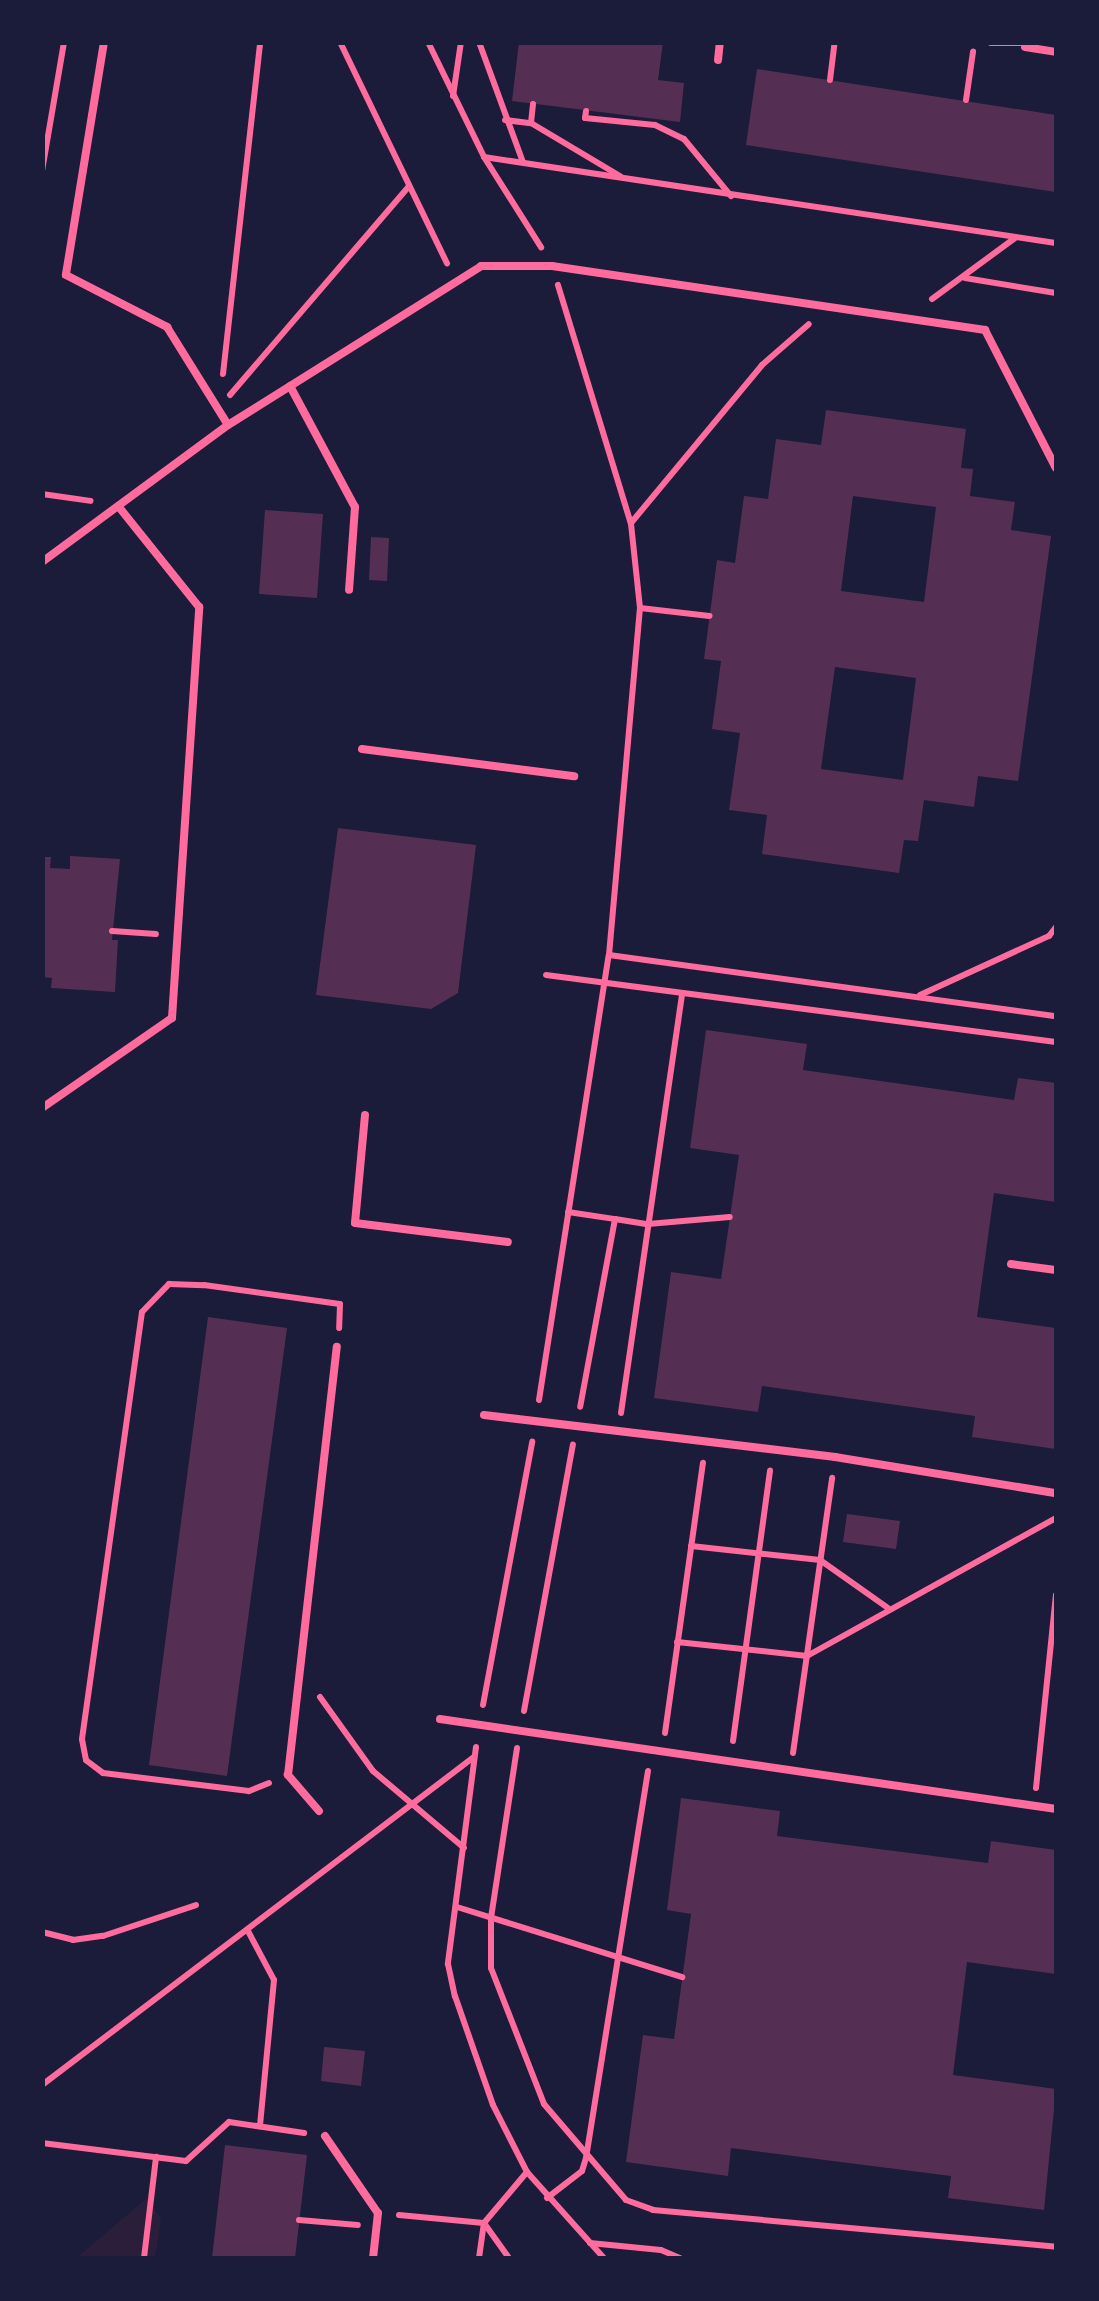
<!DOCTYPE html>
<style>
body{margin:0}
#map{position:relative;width:1099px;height:2301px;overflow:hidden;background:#1b1b3a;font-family:"Noto Serif",serif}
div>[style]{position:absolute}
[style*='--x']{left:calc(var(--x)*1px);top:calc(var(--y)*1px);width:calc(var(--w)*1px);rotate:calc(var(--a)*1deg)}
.green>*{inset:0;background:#2a1e3b}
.building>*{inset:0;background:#542f53}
.path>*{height:6px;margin:-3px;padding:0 3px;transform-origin:3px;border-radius:3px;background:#ff6b9d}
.service>*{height:8px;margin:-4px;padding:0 4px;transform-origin:4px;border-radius:4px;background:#ff6b9d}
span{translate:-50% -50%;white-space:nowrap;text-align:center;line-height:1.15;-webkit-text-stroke:8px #1b1b3a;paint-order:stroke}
.frame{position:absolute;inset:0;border:45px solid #1b1b3a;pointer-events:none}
</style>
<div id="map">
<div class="green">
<i style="clip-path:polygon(147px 2198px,161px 2219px,155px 2258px,76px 2258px)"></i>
</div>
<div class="building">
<i style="clip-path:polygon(519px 42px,663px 42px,658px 80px,684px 83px,680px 122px,512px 101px)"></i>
<i style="clip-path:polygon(757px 69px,1056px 115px,1056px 192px,746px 145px)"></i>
<i style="clip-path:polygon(evenodd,826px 410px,966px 429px,961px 468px,973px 469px,970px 496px,1015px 502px,1011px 530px,1051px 536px,1018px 781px,978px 776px,974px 807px,924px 800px,918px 841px,904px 840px,899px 873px,762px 854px,767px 815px,729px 810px,740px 733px,712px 729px,721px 661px,704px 659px,717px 560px,735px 563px,744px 496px,768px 499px,776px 439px,821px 445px,826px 410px,853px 496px,936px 507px,924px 602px,841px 591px,853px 496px,826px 410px,835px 667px,916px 678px,903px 780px,821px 769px,835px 667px)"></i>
<i style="clip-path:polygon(265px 510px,323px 514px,317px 598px,259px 594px)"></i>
<i style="clip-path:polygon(371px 537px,389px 538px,387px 581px,369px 580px)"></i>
<i style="clip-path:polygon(338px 828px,476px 845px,458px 993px,431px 1009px,316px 995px)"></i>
<i style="clip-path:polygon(70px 856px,120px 859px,112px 940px,118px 940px,115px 992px,51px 988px,52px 978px,42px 977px,42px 857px,51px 857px,50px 868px,70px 869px)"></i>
<i style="clip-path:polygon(706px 1030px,807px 1044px,803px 1070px,1014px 1100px,1018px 1078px,1056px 1083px,1056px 1202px,994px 1193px,977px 1317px,1056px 1328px,1056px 1449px,972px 1437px,975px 1416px,762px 1386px,758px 1412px,654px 1398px,671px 1272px,721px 1279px,739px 1155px,690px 1148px)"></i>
<i style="clip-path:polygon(208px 1317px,287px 1328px,227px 1776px,149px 1765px)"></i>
<i style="clip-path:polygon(847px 1514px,900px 1521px,896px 1549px,843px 1542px)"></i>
<i style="clip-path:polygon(681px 1798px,780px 1811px,777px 1836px,988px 1863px,991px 1841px,1056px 1850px,1056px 1974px,967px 1962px,953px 2075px,1056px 2089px,1044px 2210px,948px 2198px,951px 2176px,731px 2148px,728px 2176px,626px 2162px,643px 2035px,674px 2039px,691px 1914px,667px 1910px)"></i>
<i style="clip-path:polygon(324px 2047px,365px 2051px,361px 2086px,321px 2081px)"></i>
<i style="clip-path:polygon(225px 2145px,307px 2155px,295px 2258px,212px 2258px)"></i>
</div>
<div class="path">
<i style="--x:340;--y:42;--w:246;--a:64.2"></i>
<i style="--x:428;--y:42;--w:128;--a:64"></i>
<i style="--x:484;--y:157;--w:107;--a:57.7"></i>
<i style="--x:479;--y:42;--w:128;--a:69.9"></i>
<i style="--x:830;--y:80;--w:38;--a:-83"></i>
<i style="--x:453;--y:96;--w:55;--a:-81.6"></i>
<i style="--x:966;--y:100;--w:49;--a:-81.7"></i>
<i style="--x:586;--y:111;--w:7;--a:98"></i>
<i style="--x:585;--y:118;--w:70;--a:5.7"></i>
<i style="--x:655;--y:125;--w:32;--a:26"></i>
<i style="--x:684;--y:139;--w:74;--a:50.5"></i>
<i style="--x:505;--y:120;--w:26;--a:7"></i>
<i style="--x:531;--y:123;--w:104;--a:30.8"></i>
<i style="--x:531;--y:123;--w:19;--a:-84"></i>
<i style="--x:484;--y:157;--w:578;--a:8.55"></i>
<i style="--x:42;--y:171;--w:131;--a:-80.3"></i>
<i style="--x:965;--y:278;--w:92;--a:9.4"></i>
<i style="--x:932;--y:299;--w:103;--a:-36.3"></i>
<i style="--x:223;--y:374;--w:334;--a:-83.6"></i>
<i style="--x:230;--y:395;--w:275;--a:-49.4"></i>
<i style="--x:42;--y:494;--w:49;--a:8.1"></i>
<i style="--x:631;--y:523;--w:205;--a:-50.3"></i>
<i style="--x:762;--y:365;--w:62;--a:-41.1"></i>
<i style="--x:640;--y:608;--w:70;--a:6.5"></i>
<i style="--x:112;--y:931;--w:44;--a:3.9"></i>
<i style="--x:609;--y:955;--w:451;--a:7.8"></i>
<i style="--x:546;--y:975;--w:514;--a:7.48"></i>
<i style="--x:920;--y:995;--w:142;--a:-24.6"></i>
<i style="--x:1049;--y:936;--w:11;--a:-52"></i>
<i style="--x:568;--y:1212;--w:48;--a:8.5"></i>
<i style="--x:615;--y:1219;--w:191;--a:100.5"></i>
<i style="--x:615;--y:1219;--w:33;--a:9"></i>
<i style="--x:648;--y:1224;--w:82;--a:-4.9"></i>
<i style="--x:539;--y:1400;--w:450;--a:-81.1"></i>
<i style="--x:609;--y:955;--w:348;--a:-84.9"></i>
<i style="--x:640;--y:608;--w:84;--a:-96.1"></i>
<i style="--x:631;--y:524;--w:250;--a:-107"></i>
<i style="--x:621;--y:1413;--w:423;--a:-81.7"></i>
<i style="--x:691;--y:1546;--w:130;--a:6.2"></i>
<i style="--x:820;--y:1560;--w:83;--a:35.2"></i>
<i style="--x:677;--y:1642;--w:131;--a:6.1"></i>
<i style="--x:807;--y:1656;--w:285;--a:-29"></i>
<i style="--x:320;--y:1697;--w:91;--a:54.4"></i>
<i style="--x:373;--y:1771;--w:119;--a:40.2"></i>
<i style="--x:483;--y:1705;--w:268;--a:-79.4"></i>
<i style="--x:524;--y:1711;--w:271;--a:-79.6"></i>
<i style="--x:665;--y:1733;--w:273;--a:-82"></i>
<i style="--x:733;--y:1741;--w:273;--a:-82.2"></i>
<i style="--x:476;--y:1747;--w:219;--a:97.4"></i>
<i style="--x:448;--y:1964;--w:33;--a:78"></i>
<i style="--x:455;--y:1996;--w:115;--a:70.8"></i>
<i style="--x:493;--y:2105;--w:75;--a:63.1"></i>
<i style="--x:527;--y:2172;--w:115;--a:48.2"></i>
<i style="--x:517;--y:1748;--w:171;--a:98.7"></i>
<i style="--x:491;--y:1917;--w:51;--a:90"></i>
<i style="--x:491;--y:1968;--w:146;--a:68.7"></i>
<i style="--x:544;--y:2104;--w:126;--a:49.5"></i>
<i style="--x:626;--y:2200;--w:29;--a:20"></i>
<i style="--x:653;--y:2210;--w:405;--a:5.2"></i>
<i style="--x:793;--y:1753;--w:278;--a:-81.9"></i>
<i style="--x:269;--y:1783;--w:22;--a:158"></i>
<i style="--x:249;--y:1791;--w:147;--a:-173"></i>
<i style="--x:103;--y:1773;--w:21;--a:-143"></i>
<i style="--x:86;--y:1760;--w:21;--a:-101"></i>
<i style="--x:82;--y:1739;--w:431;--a:-82"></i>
<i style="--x:142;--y:1312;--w:39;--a:-46"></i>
<i style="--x:169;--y:1284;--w:35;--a:2"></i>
<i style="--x:204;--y:1285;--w:137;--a:8"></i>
<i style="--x:340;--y:1304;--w:24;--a:92"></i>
<i style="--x:1036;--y:1788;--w:194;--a:-84.1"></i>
<i style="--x:457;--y:1907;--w:236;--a:17.3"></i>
<i style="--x:248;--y:1931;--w:55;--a:62"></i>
<i style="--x:274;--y:1980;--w:147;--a:95.5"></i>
<i style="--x:42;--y:1932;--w:32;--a:14"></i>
<i style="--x:73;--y:1940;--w:30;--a:-8"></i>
<i style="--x:103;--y:1936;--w:98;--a:-18.4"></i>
<i style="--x:42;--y:2085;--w:542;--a:-37.21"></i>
<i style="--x:42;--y:2143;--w:145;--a:7.1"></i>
<i style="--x:186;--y:2161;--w:58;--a:-42.2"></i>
<i style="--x:229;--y:2122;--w:76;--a:8.3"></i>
<i style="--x:547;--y:2198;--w:44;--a:-37.6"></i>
<i style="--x:582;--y:2171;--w:14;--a:-73"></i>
<i style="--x:586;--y:2158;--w:392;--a:-80.9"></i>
<i style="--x:399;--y:2215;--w:85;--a:5.4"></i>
<i style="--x:484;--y:2223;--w:43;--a:54.5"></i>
<i style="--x:299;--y:2220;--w:59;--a:4.8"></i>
<i style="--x:590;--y:2243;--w:71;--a:5.6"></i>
<i style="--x:661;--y:2250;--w:21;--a:23"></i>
<i style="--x:144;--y:2258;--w:102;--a:-83.2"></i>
<i style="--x:479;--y:2258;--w:35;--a:-82"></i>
<i style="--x:484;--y:2223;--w:67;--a:-49.9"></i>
</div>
<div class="service">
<i style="--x:104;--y:42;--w:236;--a:99.3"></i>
<i style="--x:66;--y:275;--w:114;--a:27.2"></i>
<i style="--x:167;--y:327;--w:115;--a:58.1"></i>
<i style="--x:228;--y:425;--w:299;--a:-32.1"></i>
<i style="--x:481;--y:266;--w:71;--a:0"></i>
<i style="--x:552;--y:266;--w:438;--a:8.4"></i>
<i style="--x:985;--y:330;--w:155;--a:62.8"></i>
<i style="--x:991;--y:42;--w:34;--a:0"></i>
<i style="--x:1025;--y:47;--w:31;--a:9"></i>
<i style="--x:718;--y:60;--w:18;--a:-84"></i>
<i style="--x:290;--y:386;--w:137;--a:61.8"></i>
<i style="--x:355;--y:507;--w:83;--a:94.1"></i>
<i style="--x:42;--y:562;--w:231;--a:-36.4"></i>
<i style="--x:362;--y:749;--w:214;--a:7.3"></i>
<i style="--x:42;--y:1108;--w:158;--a:-34.7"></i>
<i style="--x:172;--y:1018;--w:412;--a:-86.2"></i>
<i style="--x:199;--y:607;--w:129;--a:-128.7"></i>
<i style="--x:365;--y:1115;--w:108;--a:95.3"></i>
<i style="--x:355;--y:1223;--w:154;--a:7.1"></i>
<i style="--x:1011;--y:1264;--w:45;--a:7.6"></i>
<i style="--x:484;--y:1415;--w:354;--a:6.8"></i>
<i style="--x:835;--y:1457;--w:224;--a:9.3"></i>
<i style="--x:440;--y:1719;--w:623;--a:8.31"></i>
<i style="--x:319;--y:1811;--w:48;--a:-130.7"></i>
<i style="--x:288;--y:1775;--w:431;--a:-83.5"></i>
<i style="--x:325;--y:2136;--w:93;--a:55.5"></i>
<i style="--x:378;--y:2213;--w:45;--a:96.3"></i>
</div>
<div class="frame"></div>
</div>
